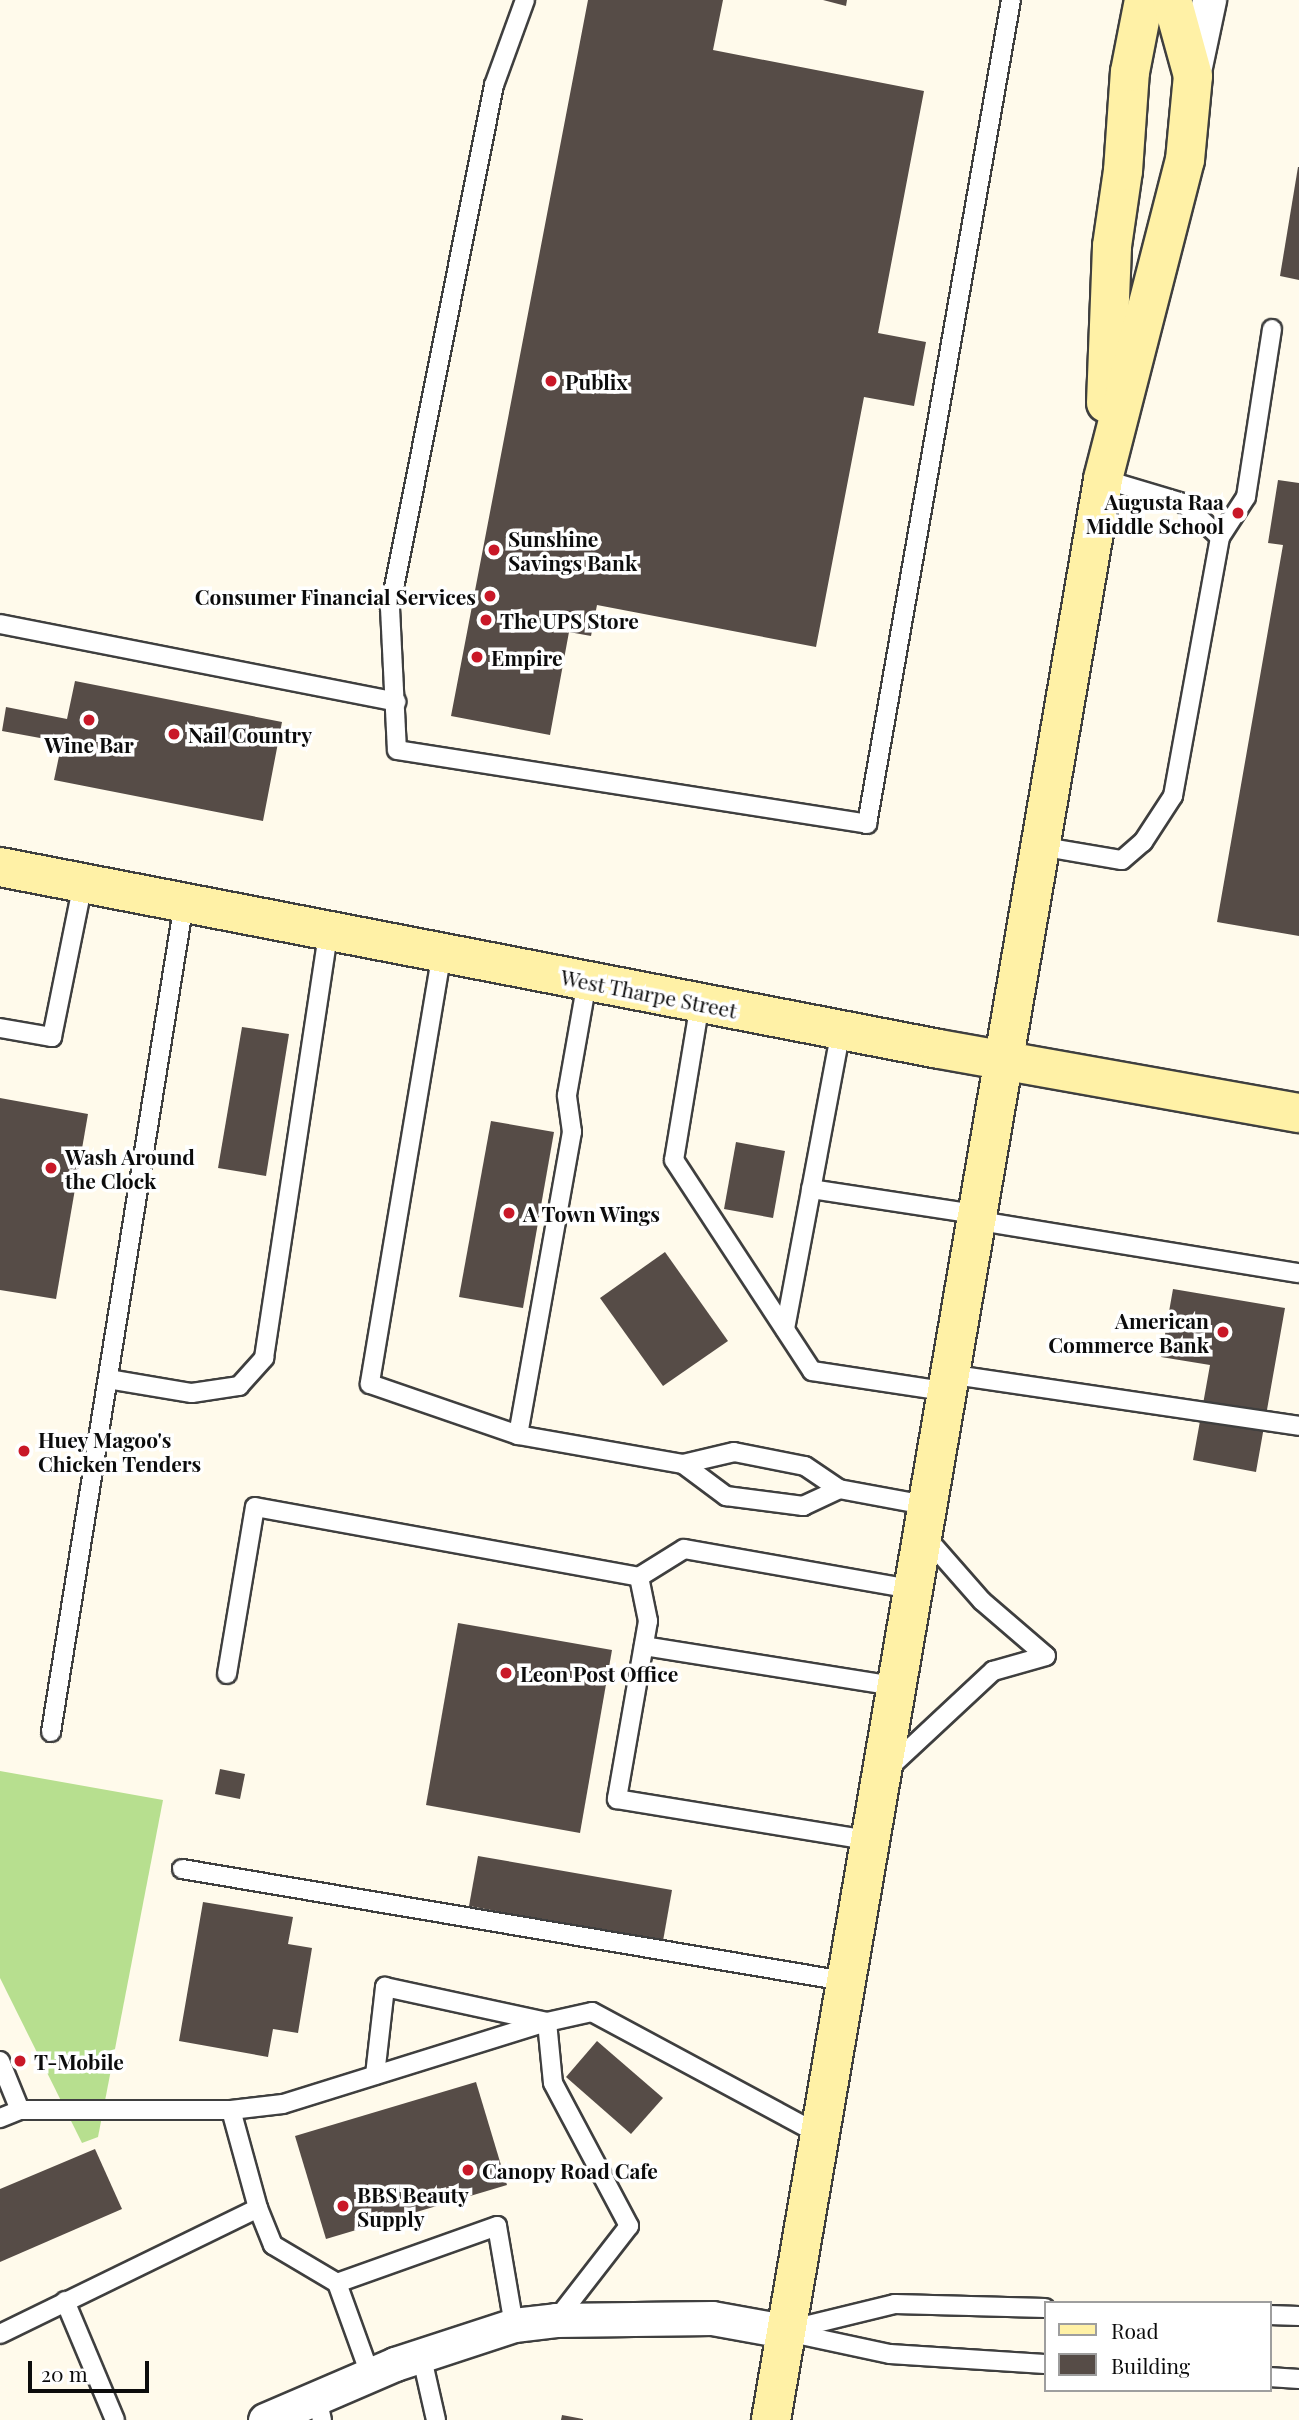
<!DOCTYPE html>
<style>
body{margin:0}
#map{position:relative;width:1299px;height:2420px;overflow:hidden;background:#fffaeb;font-family:"Playfair Display",serif}
div>[style]{position:absolute}
[style*='--x']{left:calc(var(--x)*1px);top:calc(var(--y)*1px);width:calc(var(--w)*1px);rotate:calc(var(--a)*1deg)}
.forest>*{inset:0;background:#b7df8f}
.building>*{inset:0;background:#564c47}
.roads{filter:drop-shadow(2px 0 #3f3f3f) drop-shadow(-2px 0 #3f3f3f) drop-shadow(0 2px #3f3f3f) drop-shadow(0 -2px #3f3f3f)}
.service>*{height:18px;margin:-9px;padding:0 9px;transform-origin:9px;border-radius:9px;background:#fff}
.minor>*{height:33px;margin:-16.5px;padding:0 16.5px;transform-origin:16.5px;border-radius:16.5px;background:#fff}
.secondary>*{height:38px;margin:-19px;padding:0 19px;transform-origin:19px;border-radius:19px;background:#fff1a6}
.dots>*{width:19px;height:19px;translate:-50% -50%;box-sizing:border-box;border:4px solid #fff;border-radius:50%}
span{translate:-50% -50%;white-space:nowrap;text-align:center;line-height:1.15;-webkit-text-stroke:7px #fff;paint-order:stroke}
.poi-label{font-size:21px;color:#0c0c0c;font-weight:700}
.left{translate:0 -50%;text-align:left}
.right{translate:-100% -50%;text-align:right}
.street-label{font-size:21px;color:#0c0c0c}
.legend{position:absolute;left:1044px;top:2301px;width:228px;height:91px;box-sizing:border-box;background:#fff;border:2px solid #9e9e9e;margin:0;padding:9px 12px;list-style:none;font-size:21px;color:#0c0c0c}
.legend li{display:flex;align-items:center;gap:14px;height:35px}
.legend b{width:35px;border:2px solid #9e9e9e}
.scale{position:absolute;left:28px;top:2361px;width:121px;height:32px;box-sizing:border-box;border:4px solid #0c0c0c;border-top:0;padding-left:9px;font-size:21px;line-height:24px;white-space:nowrap;color:#0c0c0c;-webkit-text-stroke:5px #fff;paint-order:stroke}
</style>
<div id="map">
<div class="forest">
<i style="clip-path:polygon(0 1771px,163px 1800px,98px 2137px,82px 2143px,0 1978px)"></i>
</div>
<div class="building">
<i style="clip-path:polygon(588px 0,723px 0,713px 50px,924px 91px,878px 333px,926px 342px,914px 406px,864px 397px,816px 647px,597px 605px,591px 636px,569px 632px,550px 735px,451px 716px)"></i>
<i style="clip-path:polygon(823px 0,847px 0,846px 6px)"></i>
<i style="clip-path:polygon(1298px 167px,1299px 167px,1299px 280px,1280px 276px)"></i>
<i style="clip-path:polygon(1278px 480px,1299px 483px,1299px 936px,1217px 922px,1283px 545px,1268px 543px)"></i>
<i style="clip-path:polygon(75px 681px,282px 722px,263px 821px,54px 780px,62px 742px,2px 731px,6px 707px,67px 719px)"></i>
<i style="clip-path:polygon(242px 1027px,289px 1034px,266px 1176px,218px 1168px)"></i>
<i style="clip-path:polygon(0 1098px,88px 1114px,56px 1299px,0 1290px)"></i>
<i style="clip-path:polygon(491px 1121px,554px 1132px,523px 1308px,459px 1297px)"></i>
<i style="clip-path:polygon(736px 1142px,785px 1151px,773px 1218px,724px 1209px)"></i>
<i style="clip-path:polygon(665px 1252px,728px 1341px,663px 1386px,600px 1298px)"></i>
<i style="clip-path:polygon(1173px 1289px,1285px 1308px,1256px 1472px,1193px 1460px,1210px 1365px,1161px 1357px)"></i>
<i style="clip-path:polygon(458px 1623px,612px 1650px,580px 1833px,426px 1805px)"></i>
<i style="clip-path:polygon(220px 1769px,245px 1774px,240px 1799px,215px 1794px)"></i>
<i style="clip-path:polygon(478px 1856px,672px 1890px,663px 1941px,469px 1906px)"></i>
<i style="clip-path:polygon(203px 1902px,293px 1917px,288px 1944px,312px 1948px,298px 2033px,273px 2029px,268px 2057px,179px 2041px)"></i>
<i style="clip-path:polygon(597px 2041px,663px 2098px,631px 2134px,566px 2077px)"></i>
<i style="clip-path:polygon(476px 2082px,507px 2185px,326px 2239px,295px 2136px)"></i>
<i style="clip-path:polygon(95px 2149px,122px 2209px,0 2262px,0 2189px)"></i>
<i style="clip-path:polygon(562px 2415px,583px 2419px,583px 2420px,561px 2420px)"></i>
</div>
<div class="roads">
<div class="service">
<i style="--x:525;--y:0;--w:90;--a:110"></i>
<i style="--x:494;--y:85;--w:533;--a:101.25"></i>
<i style="--x:390;--y:608;--w:142;--a:87.2"></i>
<i style="--x:397;--y:750;--w:476;--a:8.9"></i>
<i style="--x:867;--y:824;--w:836;--a:-80.09"></i>
<i style="--x:1103;--y:479;--w:84;--a:16.7"></i>
<i style="--x:1183;--y:503;--w:50;--a:42.6"></i>
<i style="--x:0;--y:624;--w:404;--a:11.1"></i>
<i style="--x:1039;--y:846;--w:84;--a:9.6"></i>
<i style="--x:1122;--y:860;--w:28;--a:-41"></i>
<i style="--x:1143;--y:842;--w:55;--a:-56.9"></i>
<i style="--x:1173;--y:796;--w:263;--a:-79.7"></i>
<i style="--x:1220;--y:537;--w:48;--a:-57"></i>
<i style="--x:1246;--y:497;--w:170;--a:-81.2"></i>
<i style="--x:442;--y:952;--w:438;--a:99.5"></i>
<i style="--x:370;--y:1384;--w:157;--a:19"></i>
<i style="--x:518;--y:1435;--w:168;--a:10"></i>
<i style="--x:683;--y:1464;--w:52;--a:-13.2"></i>
<i style="--x:734;--y:1452;--w:72;--a:11.2"></i>
<i style="--x:805;--y:1466;--w:41;--a:34.1"></i>
<i style="--x:839;--y:1489;--w:87;--a:10.5"></i>
<i style="--x:700;--y:1003;--w:159;--a:99.4"></i>
<i style="--x:674;--y:1160;--w:252;--a:56.8"></i>
<i style="--x:812;--y:1371;--w:134;--a:8.6"></i>
<i style="--x:0;--y:1028;--w:53;--a:9.8"></i>
<i style="--x:52;--y:1037;--w:157;--a:-78.6"></i>
<i style="--x:811;--y:1189;--w:166;--a:8.7"></i>
<i style="--x:974;--y:1220;--w:329;--a:9.3"></i>
<i style="--x:785;--y:1329;--w:304;--a:-79.4"></i>
<i style="--x:948;--y:1374;--w:355;--a:8.4"></i>
<i style="--x:108;--y:1379;--w:85;--a:9.5"></i>
<i style="--x:192;--y:1393;--w:48;--a:-8.5"></i>
<i style="--x:239;--y:1386;--w:38;--a:-48"></i>
<i style="--x:264;--y:1358;--w:433;--a:-81.4"></i>
<i style="--x:518;--y:1435;--w:308;--a:-79.9"></i>
<i style="--x:572;--y:1132;--w:37;--a:-98"></i>
<i style="--x:567;--y:1095;--w:116;--a:-80"></i>
<i style="--x:683;--y:1464;--w:54;--a:36.7"></i>
<i style="--x:726;--y:1496;--w:78;--a:7.4"></i>
<i style="--x:803;--y:1506;--w:40;--a:-25"></i>
<i style="--x:924;--y:1535;--w:88;--a:48.7"></i>
<i style="--x:982;--y:1601;--w:84;--a:40.7"></i>
<i style="--x:639;--y:1577;--w:45;--a:78.4"></i>
<i style="--x:648;--y:1621;--w:181;--a:99.9"></i>
<i style="--x:617;--y:1799;--w:254;--a:9.3"></i>
<i style="--x:644;--y:1646;--w:253;--a:9.1"></i>
<i style="--x:227;--y:1674;--w:169;--a:-80.5"></i>
<i style="--x:255;--y:1507;--w:390;--a:10.3"></i>
<i style="--x:639;--y:1577;--w:53;--a:-31.9"></i>
<i style="--x:684;--y:1549;--w:230;--a:10"></i>
<i style="--x:51;--y:1732;--w:840;--a:-80.89"></i>
<i style="--x:890;--y:1767;--w:141;--a:-43"></i>
<i style="--x:993;--y:1671;--w:55;--a:-15.8"></i>
<i style="--x:182;--y:1869;--w:671;--a:9.6"></i>
<i style="--x:0;--y:2061;--w:53;--a:67.8"></i>
<i style="--x:20;--y:2110;--w:22;--a:158"></i>
<i style="--x:375;--y:2075;--w:89;--a:-83.5"></i>
<i style="--x:385;--y:1987;--w:166;--a:12.2"></i>
<i style="--x:547;--y:2022;--w:61;--a:84.4"></i>
<i style="--x:553;--y:2083;--w:162;--a:62"></i>
<i style="--x:629;--y:2226;--w:119;--a:127.8"></i>
<i style="--x:20;--y:2110;--w:211;--a:0"></i>
<i style="--x:231;--y:2110;--w:52;--a:-6.6"></i>
<i style="--x:283;--y:2104;--w:276;--a:-17.3"></i>
<i style="--x:547;--y:2022;--w:46;--a:-12.5"></i>
<i style="--x:592;--y:2012;--w:255;--a:28.3"></i>
<i style="--x:231;--y:2110;--w:102;--a:74.6"></i>
<i style="--x:258;--y:2208;--w:40;--a:68"></i>
<i style="--x:273;--y:2245;--w:74;--a:30.7"></i>
<i style="--x:337;--y:2283;--w:97;--a:70.1"></i>
<i style="--x:337;--y:2283;--w:170;--a:-19.6"></i>
<i style="--x:497;--y:2226;--w:100;--a:80.3"></i>
<i style="--x:65;--y:2301;--w:129;--a:67.2"></i>
<i style="--x:1269;--y:2315;--w:30;--a:2"></i>
<i style="--x:784;--y:2331;--w:114;--a:-13.7"></i>
<i style="--x:895;--y:2304;--w:150;--a:1.5"></i>
<i style="--x:787;--y:2332;--w:105;--a:12.1"></i>
<i style="--x:890;--y:2354;--w:155;--a:3.7"></i>
<i style="--x:0;--y:2334;--w:287;--a:-26"></i>
<i style="--x:421;--y:2354;--w:68;--a:77.2"></i>
<i style="--x:1269;--y:2377;--w:30;--a:4"></i>
<i style="--x:317;--y:2397;--w:24;--a:78"></i>
</div>
<div class="minor">
<i style="--x:1193;--y:76;--w:78;--a:-78.1"></i>
<i style="--x:265;--y:2420;--w:142;--a:-23.3"></i>
<i style="--x:395;--y:2364;--w:125;--a:-18.1"></i>
<i style="--x:514;--y:2325;--w:42;--a:-6.8"></i>
<i style="--x:556;--y:2320;--w:156;--a:-0.7"></i>
<i style="--x:712;--y:2318;--w:73;--a:10.2"></i>
</div>
<div class="secondary">
<i style="--x:1106;--y:403;--w:157;--a:-87.8"></i>
<i style="--x:1112;--y:246;--w:76;--a:-81.7"></i>
<i style="--x:1123;--y:171;--w:99;--a:-86"></i>
<i style="--x:1130;--y:72;--w:73;--a:-79"></i>
<i style="--x:0;--y:867;--w:956;--a:10.97"></i>
<i style="--x:939;--y:1049;--w:366;--a:10.1"></i>
<i style="--x:771;--y:2420;--w:1969;--a:-80.29"></i>
<i style="--x:1103;--y:479;--w:329;--a:-75.6"></i>
<i style="--x:1185;--y:160;--w:84;--a:-84.6"></i>
<i style="--x:1193;--y:76;--w:79;--a:-105.4"></i>
</div>
</div>
<div class="dots">
<i style="left:551px;top:381px;background:#c91828"></i>
<i style="left:1238px;top:513px;background:#c91828"></i>
<i style="left:494px;top:550px;background:#c91828"></i>
<i style="left:490px;top:596px;background:#c91828"></i>
<i style="left:486px;top:620px;background:#c91828"></i>
<i style="left:477px;top:657px;background:#c91828"></i>
<i style="left:89px;top:720px;background:#c91828"></i>
<i style="left:174px;top:734px;background:#c91828"></i>
<i style="left:51px;top:1168px;background:#c91828"></i>
<i style="left:509px;top:1213px;background:#c91828"></i>
<i style="left:1223px;top:1332px;background:#c91828"></i>
<i style="left:24px;top:1451px;background:#c91828"></i>
<i style="left:506px;top:1673px;background:#c91828"></i>
<i style="left:20px;top:2061px;background:#c91828"></i>
<i style="left:468px;top:2170px;background:#c91828"></i>
<i style="left:343px;top:2206px;background:#c91828"></i>
</div>
<div class="poi-label">
<span class="left" style="left:565px;top:381px">Publix</span>
<span class="right" style="left:1224px;top:513px">Augusta Raa<br>Middle School</span>
<span class="left" style="left:508px;top:550px">Sunshine<br>Savings Bank</span>
<span class="right" style="left:476px;top:596px">Consumer Financial Services</span>
<span class="left" style="left:500px;top:620px">The UPS Store</span>
<span class="left" style="left:491px;top:657px">Empire</span>
<span class="left" style="left:188px;top:734px">Nail Country</span>
<span style="left:89px;top:744px">Wine Bar</span>
<span class="left" style="left:65px;top:1168px">Wash Around<br>the Clock</span>
<span class="left" style="left:523px;top:1213px">A Town Wings</span>
<span class="right" style="left:1209px;top:1332px">American<br>Commerce Bank</span>
<span class="left" style="left:38px;top:1451px">Huey Magoo's<br>Chicken Tenders</span>
<span class="left" style="left:520px;top:1673px">Leon Post Office</span>
<span class="left" style="left:34px;top:2061px">T-Mobile</span>
<span class="left" style="left:482px;top:2170px">Canopy Road Cafe</span>
<span class="left" style="left:357px;top:2206px">BBS Beauty<br>Supply</span>
</div>
<div class="street-label">
<span style="left:649px;top:993px;rotate:11deg">West Tharpe Street</span>
</div>
<ul class="legend">
<li><b style="height:9px;background:#fff1a6"></b>Road</li>
<li><b style="height:19px;background:#564c47"></b>Building</li>
</ul>
<div class="scale">20 m</div>
</div>
